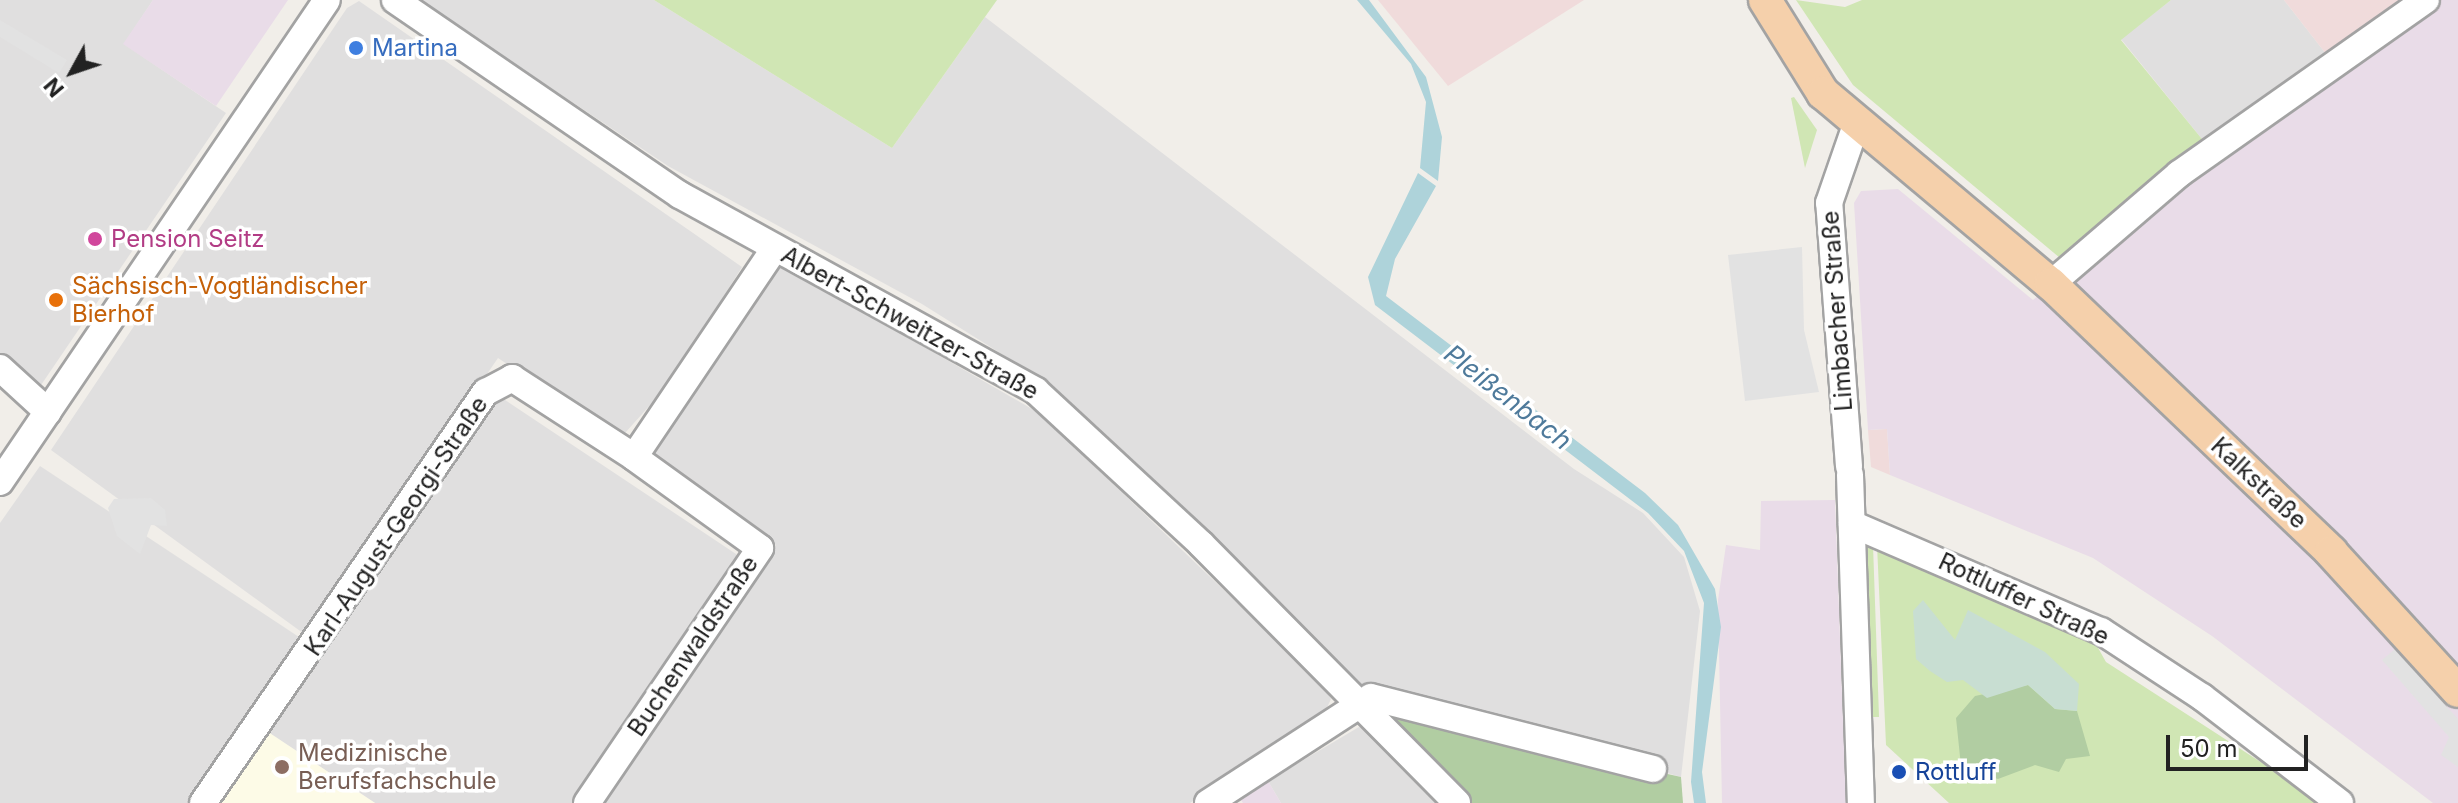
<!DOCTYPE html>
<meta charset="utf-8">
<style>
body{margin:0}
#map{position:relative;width:2458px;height:803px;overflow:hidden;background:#f1eee9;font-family:Inter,sans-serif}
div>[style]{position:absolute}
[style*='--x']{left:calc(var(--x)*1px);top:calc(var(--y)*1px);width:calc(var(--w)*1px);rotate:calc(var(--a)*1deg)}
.residential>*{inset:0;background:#e0dfdf}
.commercial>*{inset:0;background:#f0dbdb}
.industrial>*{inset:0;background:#e9dce8}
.education>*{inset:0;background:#fdfbe7}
.grass>*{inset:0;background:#d0e6b4}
.forest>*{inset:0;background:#b1cda2}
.wetland>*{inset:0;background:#c8ded2}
.parking>*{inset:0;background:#e2e2e2}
.water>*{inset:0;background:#aed3da}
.roads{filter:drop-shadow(2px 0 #a3a3a3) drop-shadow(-2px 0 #a3a3a3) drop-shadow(0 2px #a3a3a3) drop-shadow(0 -2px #a3a3a3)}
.minor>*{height:26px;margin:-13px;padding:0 13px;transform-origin:13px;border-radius:13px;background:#fff}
.major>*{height:32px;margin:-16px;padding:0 16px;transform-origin:16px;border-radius:16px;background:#f5d0ab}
.dots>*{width:22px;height:22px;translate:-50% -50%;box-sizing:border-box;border:4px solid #fff;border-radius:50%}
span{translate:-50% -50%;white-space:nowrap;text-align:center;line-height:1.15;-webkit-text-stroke:7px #fff;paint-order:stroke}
.shop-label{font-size:24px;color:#366cbe}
.left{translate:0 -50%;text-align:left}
.hotel-label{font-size:24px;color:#b23c85}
.food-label{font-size:24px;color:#c56008}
.street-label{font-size:24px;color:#222}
.education-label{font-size:24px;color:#785e54}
.transit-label{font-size:24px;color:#164399}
.water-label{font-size:26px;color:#4e7a9b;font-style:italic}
.north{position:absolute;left:32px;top:32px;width:80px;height:80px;-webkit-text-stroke:6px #fff;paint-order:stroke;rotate:230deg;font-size:22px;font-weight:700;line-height:32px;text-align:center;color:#222}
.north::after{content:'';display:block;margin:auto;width:28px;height:36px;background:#222;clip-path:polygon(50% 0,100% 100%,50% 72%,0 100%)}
.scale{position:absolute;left:2166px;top:735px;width:142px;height:36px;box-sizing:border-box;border:4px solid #222;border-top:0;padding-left:10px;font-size:24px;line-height:28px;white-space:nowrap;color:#222;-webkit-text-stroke:6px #fff;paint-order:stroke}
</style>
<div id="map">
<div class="residential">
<i style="clip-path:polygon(0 0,153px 0,124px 44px,226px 113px,39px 388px,0 357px)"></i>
<i style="clip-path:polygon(419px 0,654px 0,892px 148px,985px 17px,1574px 469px,1643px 513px,1684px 557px,1700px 611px,1681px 777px,1363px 686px,1051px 385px,922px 304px,668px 166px)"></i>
<i style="clip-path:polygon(2171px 0,2284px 0,2330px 59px,2206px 144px,2121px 39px)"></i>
<i style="clip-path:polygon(359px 1px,742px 267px,669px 384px,625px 433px,611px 434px,498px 358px,307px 636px,51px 450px,347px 8px)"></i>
<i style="clip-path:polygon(779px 263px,1039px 413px,1323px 685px,1331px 699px,1323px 716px,1190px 803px,597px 803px,776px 545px,659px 466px,655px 450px)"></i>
<i style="clip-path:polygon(499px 396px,736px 554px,738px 563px,573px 803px,375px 803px,268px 732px)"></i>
<i style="clip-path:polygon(40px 466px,305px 641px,195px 803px,0 803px,0 523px)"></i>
<i style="clip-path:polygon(1359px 727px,1367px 728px,1441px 803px,1281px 803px,1268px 781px)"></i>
</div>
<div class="commercial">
<i style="clip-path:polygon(1378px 0,1584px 0,1448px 86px)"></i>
<i style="clip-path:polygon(2284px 0,2414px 0,2330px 59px)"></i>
<i style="clip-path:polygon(1887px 429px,1890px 475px,1871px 467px,1868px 430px)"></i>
</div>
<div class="industrial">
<i style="clip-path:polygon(153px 0,288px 0,216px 106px,123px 44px)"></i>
<i style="clip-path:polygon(2426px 0,2458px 0,2458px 803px,2433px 803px,2212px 636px,2093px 558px,1890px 475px,1887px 429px,1868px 430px,1854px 203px,1861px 191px,1898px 189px,2033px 300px,2179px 174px)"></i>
<i style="clip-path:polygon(1835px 500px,1846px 803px,1722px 803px,1718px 600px,1726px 545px,1760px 550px,1761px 501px)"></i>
<i style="clip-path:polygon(1268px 781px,1281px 803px,1243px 803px,1241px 800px)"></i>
</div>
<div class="education">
<i style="clip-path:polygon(268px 732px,375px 803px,216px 803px)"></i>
</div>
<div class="grass">
<i style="clip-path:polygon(654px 0,997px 0,892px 148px)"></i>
<i style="clip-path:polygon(1796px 0,1845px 7px,1862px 0,2171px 0,2121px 40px,2206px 144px,2060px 258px,1853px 85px)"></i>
<i style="clip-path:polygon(1794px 97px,1817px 130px,1805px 168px,1791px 98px)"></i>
<i style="clip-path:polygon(1867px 545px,1873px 545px,1879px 717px,1873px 717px)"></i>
<i style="clip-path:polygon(1877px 545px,2093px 639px,2106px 662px,2324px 803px,1949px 803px,1886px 745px)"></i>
</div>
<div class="forest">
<i style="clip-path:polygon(2028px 685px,2055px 709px,2077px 711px,2090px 756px,2066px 759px,2059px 772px,2035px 765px,1998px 779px,1961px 766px,1956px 718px,1975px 696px)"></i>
<i style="clip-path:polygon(1392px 712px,1681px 777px,1683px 803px,1466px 803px,1381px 719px)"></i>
</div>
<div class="wetland">
<i style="clip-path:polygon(1923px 600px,1955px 640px,1968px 610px,2045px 652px,2079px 684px,2077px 711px,2055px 709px,2028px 685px,1987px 698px,1963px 680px,1947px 682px,1930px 671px,1916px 659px,1913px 611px)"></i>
</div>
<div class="parking">
<i style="clip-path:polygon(0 20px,67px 60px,59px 73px,0 37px)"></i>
<i style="clip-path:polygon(1802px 247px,1804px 330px,1819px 392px,1745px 401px,1728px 255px)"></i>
<i style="clip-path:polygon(151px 498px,165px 510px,167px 526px,151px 525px,140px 554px,117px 536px,108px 508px,114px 499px)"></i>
<i style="clip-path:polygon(2395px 649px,2458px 719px,2458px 767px,2441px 755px,2449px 737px,2382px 660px)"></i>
</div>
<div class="water">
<i style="clip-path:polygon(1357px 0,1369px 0,1426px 77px,1442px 137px,1438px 181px,1420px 168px,1426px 102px,1411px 64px)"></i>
<i style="clip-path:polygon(1418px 173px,1436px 186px,1395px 259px,1386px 296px,1645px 493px,1678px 525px,1715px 589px,1721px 627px,1702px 772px,1706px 803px,1694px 803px,1691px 782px,1704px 603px,1684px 551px,1648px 513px,1375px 305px,1368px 277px)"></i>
</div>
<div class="roads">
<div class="minor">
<i style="--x:395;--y:0;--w:345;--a:34.4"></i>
<i style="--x:680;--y:195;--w:406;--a:28.8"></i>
<i style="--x:1036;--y:391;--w:225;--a:42.8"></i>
<i style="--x:1201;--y:544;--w:364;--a:45.3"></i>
<i style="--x:2051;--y:284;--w:169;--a:-40.7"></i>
<i style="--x:2179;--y:174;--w:302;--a:-35.2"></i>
<i style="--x:0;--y:368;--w:65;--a:42.5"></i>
<i style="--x:1849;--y:466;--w:264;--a:-94.3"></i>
<i style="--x:1829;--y:203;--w:83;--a:-70.9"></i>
<i style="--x:1850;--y:475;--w:328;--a:88.1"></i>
<i style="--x:0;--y:482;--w:582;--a:-55.85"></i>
<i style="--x:1852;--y:524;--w:271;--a:23.3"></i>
<i style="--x:2101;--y:631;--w:121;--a:33.2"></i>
<i style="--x:2202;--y:697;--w:174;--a:37.5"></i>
<i style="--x:203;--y:803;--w:499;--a:-55.5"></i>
<i style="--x:486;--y:392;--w:30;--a:-28"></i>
<i style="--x:512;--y:378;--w:145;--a:32.9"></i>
<i style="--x:587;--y:803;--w:308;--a:-55.8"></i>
<i style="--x:760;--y:548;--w:155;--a:-144.2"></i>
<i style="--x:634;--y:457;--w:252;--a:-56"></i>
<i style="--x:1208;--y:803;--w:194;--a:-33"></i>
<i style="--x:1371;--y:697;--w:291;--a:14.3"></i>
</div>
<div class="major">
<i style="--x:1765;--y:0;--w:110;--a:58.1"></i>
<i style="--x:1823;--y:93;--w:297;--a:40"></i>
<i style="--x:2051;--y:284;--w:388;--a:43.7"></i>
<i style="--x:2331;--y:552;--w:188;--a:47.6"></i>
</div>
</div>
<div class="dots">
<i style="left:356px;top:48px;background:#3f7fe0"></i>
<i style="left:95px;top:239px;background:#d1479c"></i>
<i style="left:56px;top:300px;background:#e8710a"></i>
<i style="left:282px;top:767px;background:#8d6e63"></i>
<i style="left:1899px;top:772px;background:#1a4fb4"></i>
</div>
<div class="shop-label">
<span class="left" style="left:372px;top:48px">Martina</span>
</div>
<div class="hotel-label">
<span class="left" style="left:111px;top:239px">Pension Seitz</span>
</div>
<div class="food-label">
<span class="left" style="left:72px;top:300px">Sächsisch-Vogtländischer<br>Bierhof</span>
</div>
<div class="street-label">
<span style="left:1837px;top:311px;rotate:-94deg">Limbacher Straße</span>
<span style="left:910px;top:323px;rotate:29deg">Albert-Schweitzer-Straße</span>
<span style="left:2259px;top:483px;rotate:43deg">Kalkstraße</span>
<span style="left:396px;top:526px;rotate:-56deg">Karl-August-Georgi-Straße</span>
<span style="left:2024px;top:599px;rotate:25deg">Rottluffer Straße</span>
<span style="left:693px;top:646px;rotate:-56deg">Buchenwaldstraße</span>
</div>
<div class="education-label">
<span class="left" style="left:298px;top:767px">Medizinische<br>Berufsfachschule</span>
</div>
<div class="transit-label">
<span class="left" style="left:1915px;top:772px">Rottluff</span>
</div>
<div class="water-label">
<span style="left:1508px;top:397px;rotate:38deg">Pleißenbach</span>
</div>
<div class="north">N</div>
<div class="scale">50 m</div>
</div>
